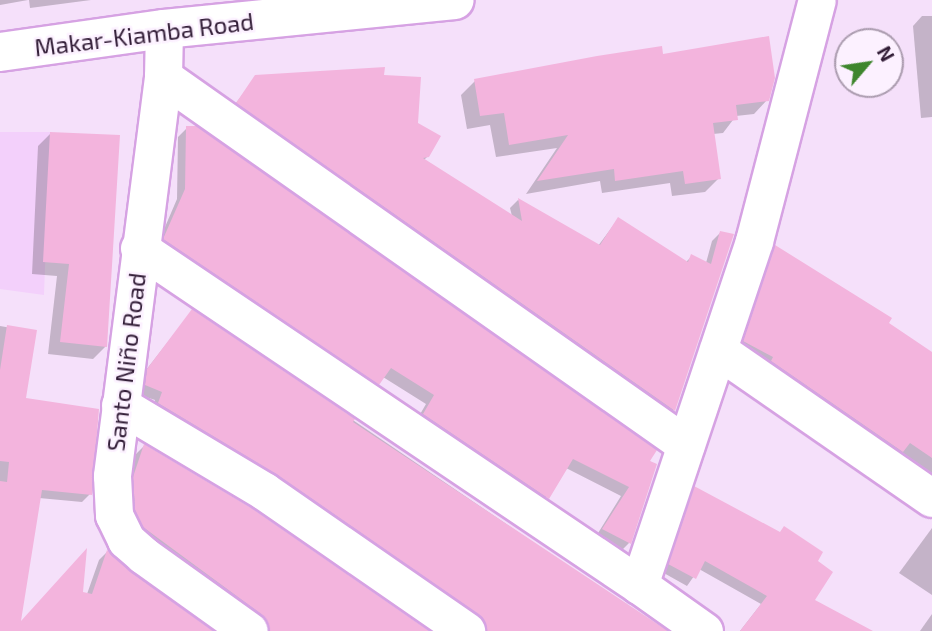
<!DOCTYPE html>
<meta charset="utf-8">
<style>
body{margin:0}
#map{position:relative;width:932px;height:631px;overflow:hidden;background:#f5e0fa;font-family:"Exo 2",sans-serif}
div>[style]{position:absolute}
[style*='--x']{left:calc(var(--x)*1px);top:calc(var(--y)*1px);width:calc(var(--w)*1px);rotate:calc(var(--a)*1deg)}
.built>*{inset:0;background:#f3d0fb}
.shadow>*{inset:0;background:#0003}
.building>*{inset:0;background:#f3b4dd}
.roads{filter:drop-shadow(2px 0 #d6a2e3) drop-shadow(-2px 0 #d6a2e3) drop-shadow(0 2px #d6a2e3) drop-shadow(0 -2px #d6a2e3)}
.street>*{height:37px;margin:-18.5px;padding:0 18.5px;transform-origin:18.5px;border-radius:18.5px;background:#fff}
.primary>*{height:38px;margin:-19px;padding:0 19px;transform-origin:19px;border-radius:19px;background:#fff}
span{translate:-50% -50%;white-space:nowrap;text-align:center;line-height:1.15;-webkit-text-stroke:5px #fcf1ff;paint-order:stroke}
.street-label{font-size:24px;color:#311c36}
.north{position:absolute;left:834px;top:28px;width:70px;height:70px;box-sizing:border-box;background:#fcf1ff;border:2px solid #ab9caf;border-radius:50%;rotate:61deg;font-size:19px;font-weight:700;line-height:28px;text-align:center;color:#311c36}
.north::after{content:'';display:block;margin:auto;width:24px;height:32px;background:#3e862d;clip-path:polygon(50% 0,100% 100%,50% 72%,0 100%)}
</style>
<div id="map">
<div class="built">
<i style="clip-path:polygon(0 132px,50px 132px,44px 295px,0 289px)"></i>
</div>
<div class="shadow">
<i style="clip-path:polygon(0 0,28px 0,0 5px)"></i>
<i style="clip-path:polygon(29px 0,91px 0,30px 8px)"></i>
<i style="clip-path:polygon(922px 16px,932px 16px,932px 117px,921px 118px,913px 26px)"></i>
<i style="clip-path:polygon(661px 56px,767px 100px,754px 114px,736px 116px,723px 133px,713px 134px,719px 178px,705px 192px,672px 196px,670px 183px,602px 193px,600px 181px,526px 194px,557px 148px,496px 157px,490px 125px,467px 129px,461px 95px,475px 81px)"></i>
<i style="clip-path:polygon(256px 77px,382px 77px,417px 124px,428px 156px,424px 160px,512px 216px,510px 208px,518px 200px,598px 246px,618px 219px,685px 263px,692px 256px,706px 263px,712px 241px,720px 233px,732px 236px,673px 411px,665px 419px,229px 112px)"></i>
<i style="clip-path:polygon(187px 128px,655px 465px,629px 543px,620px 552px,595px 538px,621px 496px,566px 468px,539px 507px,415px 423px,426px 404px,383px 377px,369px 392px,156px 248px,177px 199px,178px 137px)"></i>
<i style="clip-path:polygon(51px 133px,106px 346px,93px 359px,48px 354px,57px 276px,32px 274px,38px 146px)"></i>
<i style="clip-path:polygon(775px 247px,932px 355px,932px 474px,900px 453px,891px 461px,734px 352px,765px 257px)"></i>
<i style="clip-path:polygon(192px 311px,664px 631px,477px 631px,151px 412px,155px 400px,137px 394px,139px 379px)"></i>
<i style="clip-path:polygon(0 326px,35px 332px,24px 400px,90px 494px,82px 502px,39px 498px,18px 626px,81px 593px,87px 594px,99px 560px,107px 552px,210px 631px,0 631px)"></i>
<i style="clip-path:polygon(144px 446px,426px 631px,260px 631px,135px 536px,125px 487px,136px 454px)"></i>
<i style="clip-path:polygon(695px 488px,815px 562px,812px 600px,871px 631px,740px 631px,761px 604px,699px 569px,687px 586px,662px 572px,687px 496px)"></i>
<i style="clip-path:polygon(932px 528px,932px 595px,899px 573px)"></i>
<i style="clip-path:polygon(932px 614px,932px 631px,920px 631px)"></i>
</div>
<div class="building">
<i style="clip-path:polygon(769px 36px,775px 78px,769px 101px,736px 105px,738px 120px,713px 123px,721px 179px,685px 184px,683px 171px,615px 181px,614px 169px,537px 181px,568px 135px,509px 145px,504px 113px,480px 116px,474px 79px,597px 56px,662px 46px,663px 54px)"></i>
<i style="clip-path:polygon(385px 67px,384px 75px,421px 77px,418px 123px,441px 136px,429px 157px,423px 158px,522px 221px,518px 198px,600px 245px,618px 217px,688px 262px,691px 254px,711px 264px,720px 231px,734px 234px,675px 411px,236px 103px,255px 75px)"></i>
<i style="clip-path:polygon(186px 126px,197px 126px,657px 450px,650px 461px,657px 464px,631px 544px,602px 529px,629px 487px,573px 459px,549px 499px,423px 414px,434px 395px,391px 368px,379px 385px,163px 239px,185px 189px)"></i>
<i style="clip-path:polygon(50px 132px,120px 135px,107px 347px,60px 342px,69px 264px,43px 262px)"></i>
<i style="clip-path:polygon(775px 245px,892px 318px,889px 323px,932px 352px,932px 458px,910px 443px,903px 452px,771px 361px,773px 357px,743px 341px)"></i>
<i style="clip-path:polygon(192px 309px,355px 419px,353px 422px,668px 631px,487px 631px,478px 614px,276px 474px,158px 403px,162px 392px,145px 385px,147px 369px)"></i>
<i style="clip-path:polygon(7px 325px,37px 330px,26px 398px,99px 409px,92px 495px,42px 490px,21px 621px,87px 548px,83px 592px,92px 594px,107px 550px,131px 572px,213px 631px,0 631px,0 481px,7px 482px,9px 462px,0 461px,0 370px)"></i>
<i style="clip-path:polygon(144px 444px,253px 509px,429px 631px,270px 631px,261px 614px,143px 527px,135px 510px,133px 477px)"></i>
<i style="clip-path:polygon(694px 486px,780px 532px,784px 526px,823px 552px,818px 561px,833px 572px,815px 600px,873px 631px,740px 631px,767px 596px,705px 561px,696px 579px,668px 564px)"></i>
</div>
<div class="roads">
<div class="street">
<i style="--x:164;--y:29;--w:48;--a:91.2"></i>
<i style="--x:163;--y:77;--w:402;--a:97.3"></i>
<i style="--x:112;--y:476;--w:39;--a:87"></i>
<i style="--x:114;--y:515;--w:28;--a:64"></i>
<i style="--x:126;--y:540;--w:23;--a:41"></i>
<i style="--x:143;--y:555;--w:130;--a:35.6"></i>
<i style="--x:163;--y:77;--w:639;--a:35.13"></i>
<i style="--x:139;--y:248;--w:603;--a:33.98"></i>
<i style="--x:718;--y:350;--w:260;--a:34.7"></i>
<i style="--x:120;--y:405;--w:168;--a:30.8"></i>
<i style="--x:264;--y:491;--w:246;--a:34.7"></i>
<i style="--x:704;--y:631;--w:80;--a:-144.7"></i>
<i style="--x:639;--y:585;--w:363;--a:-71.5"></i>
<i style="--x:754;--y:241;--w:249;--a:-75.4"></i>
</div>
<div class="primary">
<i style="--x:0;--y:52;--w:166;--a:-8"></i>
<i style="--x:164;--y:29;--w:292;--a:-5.7"></i>
</div>
</div>
<div class="street-label">
<span style="left:144px;top:34px;rotate:-7deg">Makar-Kiamba Road</span>
<span style="left:126px;top:362px;rotate:-83deg">Santo Niño Road</span>
</div>
<div class="north">N</div>
</div>
